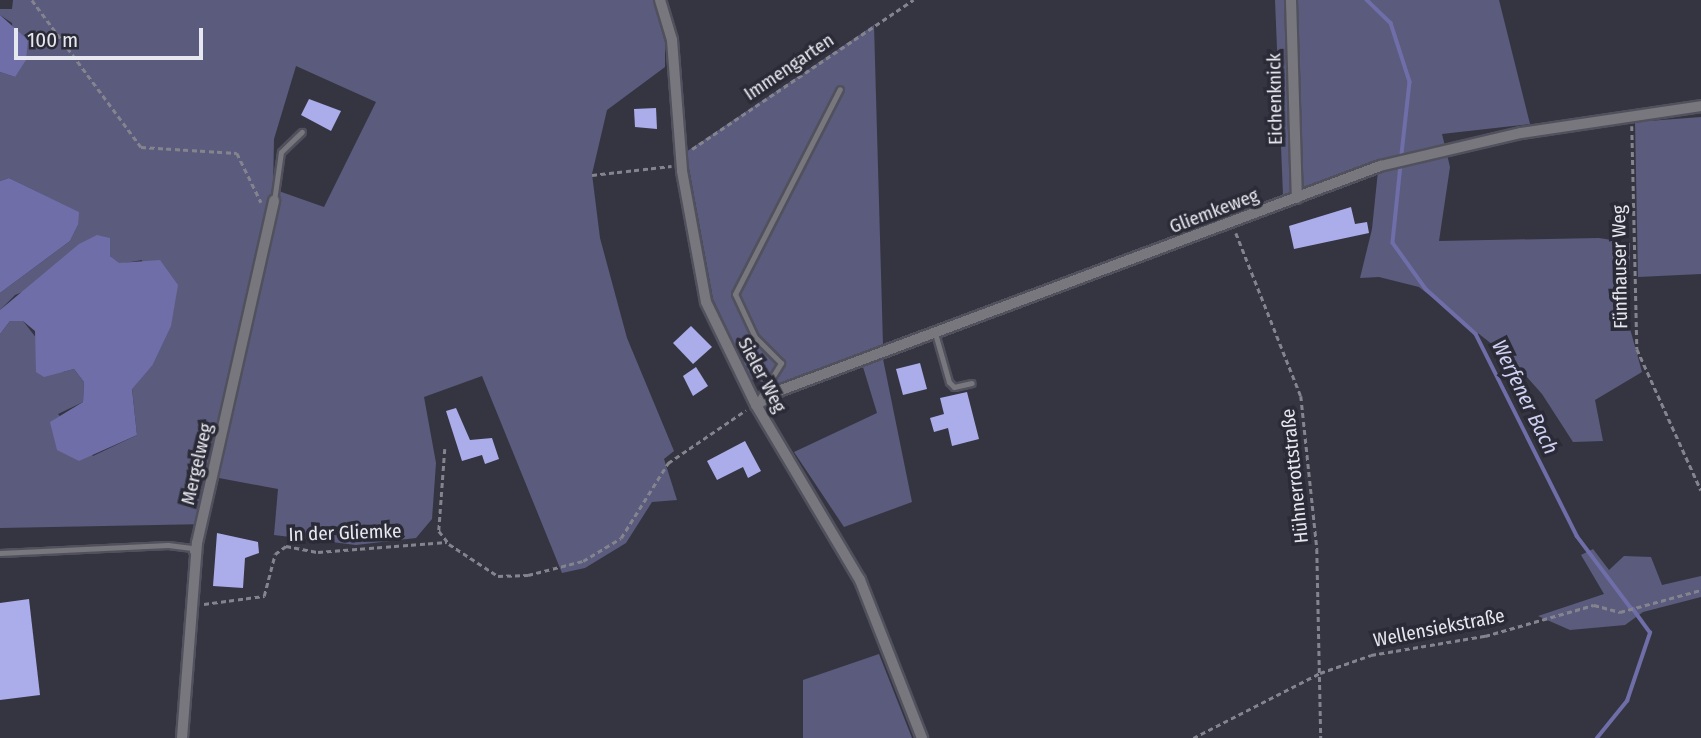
<!DOCTYPE html>
<meta charset="utf-8">
<style>
body{margin:0}
#map{position:relative;width:1701px;height:738px;overflow:hidden;background:#353542;font-family:"Fira Sans Condensed",sans-serif}
div>[style]{position:absolute}
[style*='--x']{left:calc(var(--x)*1px);top:calc(var(--y)*1px);width:calc(var(--w)*1px);rotate:calc(var(--a)*1deg)}
.green>*{inset:0;background:#5b5b7e}
.water>*{inset:0;background:#6f6ea8}
.stream>*{height:3.5px;margin:-1.75px;padding:0 1.75px;transform-origin:1.75px;border-radius:1.75px;background:#6f6ea8}
.building>*{inset:0;background:#abacea}
.path>*{height:2.5px;margin-top:-1.25px;transform-origin:0;background:repeating-linear-gradient(90deg,#84848f 0 5px,transparent 0 8.5px)}
.roads{filter:drop-shadow(2px 0 #51515e) drop-shadow(-2px 0 #51515e) drop-shadow(0 2px #51515e) drop-shadow(0 -2px #51515e)}
.service>*{height:5px;margin:-2.5px;padding:0 2.5px;transform-origin:2.5px;border-radius:2.5px;background:#77777d}
.minor>*{height:10px;margin:-5px;padding:0 5px;transform-origin:5px;border-radius:5px;background:#77777d}
span{translate:-50% -50%;white-space:nowrap;text-align:center;line-height:1.15;-webkit-text-stroke:7px #2b2b37;paint-order:stroke}
.street-label{font-size:19px;color:#e7e7ef}
.water-label{font-size:21px;color:#cfd0f2;font-style:italic}
.scale{position:absolute;left:14px;top:28px;width:189px;height:32px;box-sizing:border-box;border:4px solid #e7e7ef;border-top:0;padding-left:9px;font-size:21px;line-height:24px;white-space:nowrap;color:#e7e7ef;-webkit-text-stroke:5px #2b2b37;paint-order:stroke}
</style>
<div id="map">
<div class="green">
<i style="clip-path:polygon(evenodd,13px 0,653px 0,665px 42px,665px 67px,607px 110px,592px 174px,600px 238px,627px 338px,674px 451px,664px 459px,677px 500px,652px 502px,626px 543px,585px 568px,562px 573px,482px 376px,424px 397px,436px 463px,432px 519px,416px 538px,356px 545px,274px 535px,278px 489px,219px 478px,208px 524px,0 528px,0 334px,10px 321px,23px 321px,63px 372px,74px 369px,84px 382px,83px 402px,58px 414px,93px 456px,137px 435px,132px 388px,152px 366px,142px 260px,119px 264px,110px 256px,15px 295px,0 310px,0 293px,70px 241px,78px 225px,78px 212px,9px 178px,0 181px,0 72px,15px 77px,12px 23px,0 15px,0 9px,12px 9px,13px 0,296px 66px,376px 102px,324px 207px,273px 189px,274px 139px,296px 66px)"></i>
<i style="clip-path:polygon(1275px 0,1499px 0,1530px 124px,1442px 134px,1450px 167px,1439px 241px,1599px 238px,1630px 243px,1629px 325px,1642px 372px,1595px 400px,1603px 441px,1573px 442px,1542px 394px,1511px 359px,1419px 287px,1379px 277px,1360px 278px,1372px 229px,1379px 161px,1283px 195px)"></i>
<i style="clip-path:polygon(874px 25px,883px 345px,779px 386px,751px 379px,713px 299px,686px 152px)"></i>
<i style="clip-path:polygon(1701px 117px,1701px 274px,1638px 277px,1635px 122px)"></i>
<i style="clip-path:polygon(883px 359px,912px 502px,844px 527px,794px 452px,877px 413px,863px 367px)"></i>
<i style="clip-path:polygon(1593px 549px,1609px 570px,1624px 556px,1651px 557px,1662px 585px,1701px 576px,1701px 597px,1643px 612px,1625px 625px,1570px 630px,1538px 616px,1604px 594px,1581px 555px)"></i>
<i style="clip-path:polygon(879px 654px,912px 738px,803px 738px,803px 680px)"></i>
</div>
<div class="water">
<i style="clip-path:polygon(0 15px,28px 40px,26px 60px,15px 77px,0 72px)"></i>
<i style="clip-path:polygon(9px 178px,79px 212px,78px 225px,70px 241px,0 293px,0 181px)"></i>
<i style="clip-path:polygon(97px 235px,110px 238px,110px 256px,119px 263px,160px 260px,178px 285px,171px 326px,152px 366px,132px 389px,137px 435px,79px 461px,57px 450px,50px 422px,83px 402px,84px 382px,74px 369px,44px 377px,36px 372px,35px 331px,23px 321px,10px 321px,0 334px,0 310px,79px 244px)"></i>
</div>
<div class="stream">
<i style="--x:1367;--y:0;--w:33;--a:44"></i>
<i style="--x:1391;--y:23;--w:62;--a:72.1"></i>
<i style="--x:1410;--y:82;--w:72;--a:96.3"></i>
<i style="--x:1401;--y:165;--w:78;--a:95.9"></i>
<i style="--x:1393;--y:243;--w:57;--a:54.3"></i>
<i style="--x:1426;--y:289;--w:67;--a:42"></i>
<i style="--x:1476;--y:334;--w:226;--a:63.4"></i>
<i style="--x:1577;--y:536;--w:90;--a:53.1"></i>
<i style="--x:1597;--y:738;--w:48;--a:-51"></i>
<i style="--x:1627;--y:701;--w:72;--a:-71.3"></i>
<i style="--x:1650;--y:633;--w:29;--a:-126"></i>
</div>
<div class="building">
<i style="clip-path:polygon(309px 99px,341px 111px,331px 131px,301px 115px)"></i>
<i style="clip-path:polygon(656px 108px,657px 129px,635px 127px,634px 109px)"></i>
<i style="clip-path:polygon(1351px 207px,1355px 224px,1367px 222px,1369px 233px,1294px 249px,1289px 226px)"></i>
<i style="clip-path:polygon(691px 326px,712px 347px,693px 364px,673px 343px)"></i>
<i style="clip-path:polygon(920px 363px,927px 389px,903px 395px,896px 369px)"></i>
<i style="clip-path:polygon(696px 367px,708px 386px,693px 396px,683px 376px)"></i>
<i style="clip-path:polygon(967px 392px,979px 439px,952px 446px,948px 428px,934px 432px,930px 418px,944px 414px,940px 398px)"></i>
<i style="clip-path:polygon(456px 408px,470px 440px,492px 438px,499px 459px,485px 464px,482px 455px,462px 461px,446px 411px)"></i>
<i style="clip-path:polygon(745px 441px,761px 471px,748px 478px,743px 467px,717px 480px,707px 461px)"></i>
<i style="clip-path:polygon(217px 533px,258px 542px,259px 553px,245px 558px,243px 588px,213px 586px)"></i>
<i style="clip-path:polygon(29px 599px,40px 695px,0 700px,0 603px)"></i>
</div>
<div class="path">
<i style="--x:32;--y:0;--w:183;--a:53.4"></i>
<i style="--x:141;--y:147;--w:96;--a:3.6"></i>
<i style="--x:237;--y:153;--w:55;--a:63.9"></i>
<i style="--x:1632;--y:126;--w:223;--a:88.7"></i>
<i style="--x:1637;--y:349;--w:155;--a:65.6"></i>
<i style="--x:692;--y:149;--w:267;--a:-34"></i>
<i style="--x:592;--y:175;--w:80;--a:-6.5"></i>
<i style="--x:1236;--y:233;--w:175;--a:68.3"></i>
<i style="--x:1301;--y:396;--w:154;--a:84"></i>
<i style="--x:1317;--y:549;--w:189;--a:88.8"></i>
<i style="--x:445;--y:449;--w:82;--a:94.2"></i>
<i style="--x:439;--y:531;--w:16;--a:52"></i>
<i style="--x:449;--y:544;--w:59;--a:33.1"></i>
<i style="--x:498;--y:576;--w:30;--a:-2"></i>
<i style="--x:528;--y:575;--w:57;--a:-14.3"></i>
<i style="--x:583;--y:561;--w:44;--a:-31.2"></i>
<i style="--x:621;--y:538;--w:89;--a:-57.9"></i>
<i style="--x:668;--y:463;--w:94;--a:-34.2"></i>
<i style="--x:204;--y:604;--w:61;--a:-7.6"></i>
<i style="--x:264;--y:596;--w:43;--a:-75.3"></i>
<i style="--x:275;--y:554;--w:14;--a:-36"></i>
<i style="--x:286;--y:546;--w:33;--a:11"></i>
<i style="--x:318;--y:552;--w:129;--a:-4.4"></i>
<i style="--x:1193;--y:738;--w:143;--a:-27.1"></i>
<i style="--x:1320;--y:673;--w:54;--a:-19.4"></i>
<i style="--x:1371;--y:655;--w:116;--a:-9.5"></i>
<i style="--x:1485;--y:636;--w:113;--a:-15.9"></i>
<i style="--x:1594;--y:605;--w:27;--a:15"></i>
<i style="--x:1620;--y:612;--w:84;--a:-15.2"></i>
</div>
<div class="roads">
<div class="service">
<i style="--x:274;--y:201;--w:49;--a:-81.9"></i>
<i style="--x:281;--y:152;--w:29;--a:-44"></i>
<i style="--x:935;--y:333;--w:51;--a:74.1"></i>
<i style="--x:949;--y:382;--w:7;--a:45"></i>
<i style="--x:954;--y:387;--w:18;--a:-13"></i>
<i style="--x:757;--y:402;--w:46;--a:-58.4"></i>
<i style="--x:781;--y:363;--w:37;--a:-135"></i>
<i style="--x:755;--y:337;--w:47;--a:-114.9"></i>
<i style="--x:735;--y:294;--w:230;--a:-62.9"></i>
<i style="--x:0;--y:553;--w:168;--a:-2.7"></i>
<i style="--x:168;--y:545;--w:24;--a:7"></i>
<i style="--x:192;--y:548;--w:3;--a:90"></i>
</div>
<div class="minor">
<i style="--x:660;--y:0;--w:42;--a:73.3"></i>
<i style="--x:672;--y:40;--w:131;--a:85.6"></i>
<i style="--x:682;--y:171;--w:133;--a:79.6"></i>
<i style="--x:706;--y:302;--w:114;--a:64.1"></i>
<i style="--x:756;--y:405;--w:204;--a:59.3"></i>
<i style="--x:860;--y:580;--w:170;--a:68.6"></i>
<i style="--x:1291;--y:0;--w:198;--a:88.3"></i>
<i style="--x:756;--y:405;--w:29;--a:-31"></i>
<i style="--x:781;--y:390;--w:640;--a:-20.5"></i>
<i style="--x:1380;--y:166;--w:145;--a:-13.2"></i>
<i style="--x:1521;--y:133;--w:182;--a:-8.5"></i>
<i style="--x:182;--y:738;--w:196;--a:-85.6"></i>
<i style="--x:197;--y:543;--w:351;--a:-77.3"></i>
</div>
</div>
<div class="street-label">
<span style="left:789px;top:67px;rotate:-34deg">Immengarten</span>
<span style="left:1275px;top:99px;rotate:-91deg">Eichenknick</span>
<span style="left:1214px;top:211px;rotate:-21deg">Gliemkeweg</span>
<span style="left:1620px;top:267px;rotate:-91deg">Fünfhauser Weg</span>
<span style="left:762px;top:375px;rotate:62deg">Sieler Weg</span>
<span style="left:197px;top:464px;rotate:-77deg">Mergelweg</span>
<span style="left:1295px;top:476px;rotate:-96deg">Hühnerrottstraße</span>
<span style="left:345px;top:533px;rotate:-2deg">In der Gliemke</span>
<span style="left:1439px;top:628px;rotate:-11deg">Wellensiekstraße</span>
</div>
<div class="water-label">
<span style="left:1525px;top:397px;rotate:64deg">Werfener Bach</span>
</div>
<div class="scale">100 m</div>
</div>
